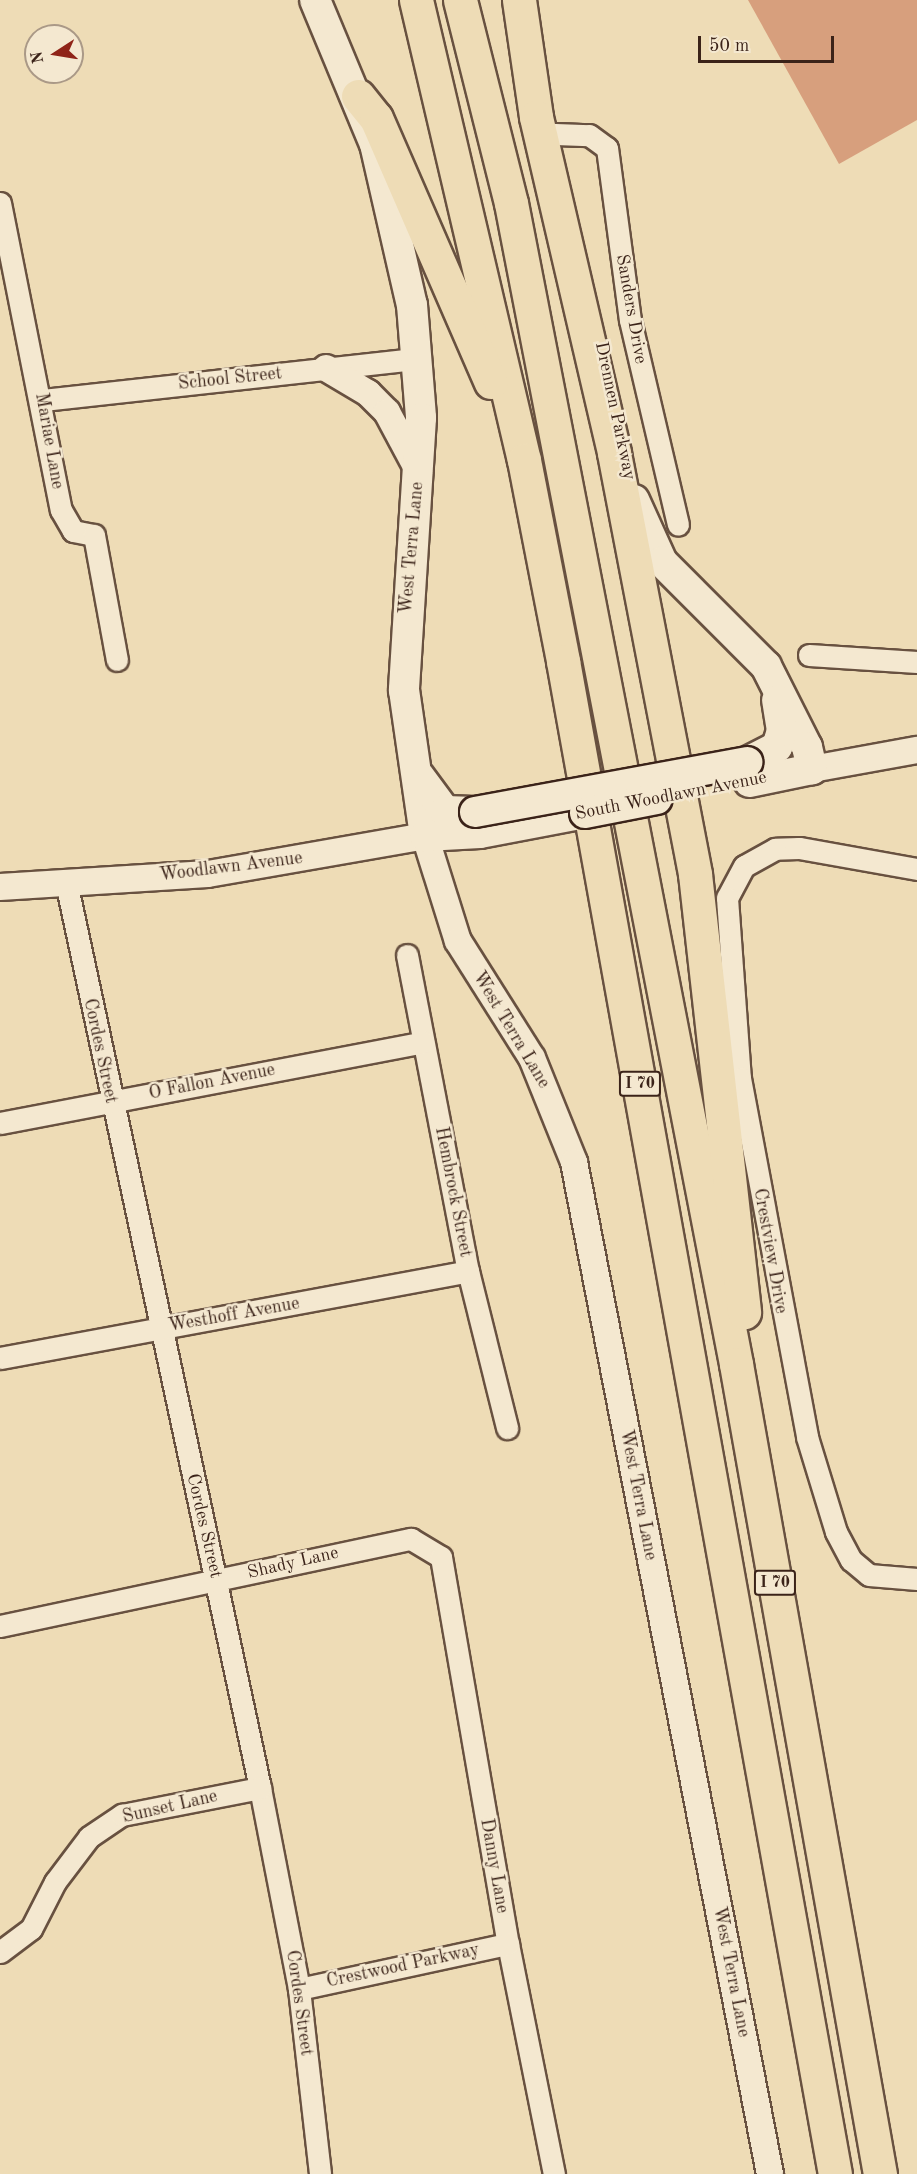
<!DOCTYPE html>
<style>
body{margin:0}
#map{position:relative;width:917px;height:2174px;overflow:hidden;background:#eedcb6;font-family:"Old Standard TT",serif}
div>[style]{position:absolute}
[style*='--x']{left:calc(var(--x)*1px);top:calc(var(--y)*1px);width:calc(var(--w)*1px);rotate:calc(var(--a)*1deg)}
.building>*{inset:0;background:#d79f7d}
.roads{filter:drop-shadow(2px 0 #685140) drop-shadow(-2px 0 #685140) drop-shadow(0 2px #685140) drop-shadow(0 -2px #685140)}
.minor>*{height:21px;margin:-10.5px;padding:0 10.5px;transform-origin:10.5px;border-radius:10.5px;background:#f4e8d0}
.tertiary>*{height:26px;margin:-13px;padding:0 13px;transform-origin:13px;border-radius:13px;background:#f4e8d0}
.secondary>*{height:30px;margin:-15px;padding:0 15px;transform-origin:15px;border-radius:15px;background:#f4e8d0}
.motorway>*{height:33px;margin:-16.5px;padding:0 16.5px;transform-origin:16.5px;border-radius:16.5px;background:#eedcb6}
.bridges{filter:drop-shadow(2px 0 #3b2319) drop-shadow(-2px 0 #3b2319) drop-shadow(0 2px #3b2319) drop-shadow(0 -2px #3b2319)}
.secondary-bridge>*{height:30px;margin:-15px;padding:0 15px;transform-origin:15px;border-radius:15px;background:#f4e8d0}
span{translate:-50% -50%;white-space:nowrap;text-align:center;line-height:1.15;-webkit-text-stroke:5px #f4e8d0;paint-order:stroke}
.shield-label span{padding:2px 4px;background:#f4e8d0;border:2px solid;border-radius:4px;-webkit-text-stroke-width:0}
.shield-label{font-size:16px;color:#3b2319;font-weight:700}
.street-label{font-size:18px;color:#3b2319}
.north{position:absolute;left:24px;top:24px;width:60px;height:60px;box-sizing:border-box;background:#f4e8d0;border:2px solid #aa9987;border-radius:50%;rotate:258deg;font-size:16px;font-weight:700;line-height:24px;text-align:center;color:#3b2319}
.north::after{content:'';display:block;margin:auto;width:21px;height:27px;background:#8f2418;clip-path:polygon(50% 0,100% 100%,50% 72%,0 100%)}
.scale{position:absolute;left:698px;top:36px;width:136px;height:27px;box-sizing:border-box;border:3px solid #3b2319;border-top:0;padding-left:8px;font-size:18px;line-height:21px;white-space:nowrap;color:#3b2319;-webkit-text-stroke:4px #f4e8d0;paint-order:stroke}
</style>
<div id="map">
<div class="building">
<i style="clip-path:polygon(748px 0,917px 0,917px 120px,839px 164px)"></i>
</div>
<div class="roads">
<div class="minor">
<i style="--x:555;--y:134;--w:34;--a:2"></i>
<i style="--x:589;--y:135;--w:22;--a:36"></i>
<i style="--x:607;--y:148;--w:174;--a:82.4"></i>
<i style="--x:630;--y:320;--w:210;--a:76.8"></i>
<i style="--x:0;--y:203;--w:313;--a:78.8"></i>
<i style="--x:61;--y:510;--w:24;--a:60"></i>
<i style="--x:73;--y:531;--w:21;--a:11"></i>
<i style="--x:94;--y:535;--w:127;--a:79.6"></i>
<i style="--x:43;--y:400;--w:376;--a:-6.3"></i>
<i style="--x:809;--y:655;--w:108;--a:3.7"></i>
<i style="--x:917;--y:869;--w:120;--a:-169.9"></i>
<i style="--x:799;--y:848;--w:24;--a:178"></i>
<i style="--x:775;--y:849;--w:35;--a:151"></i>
<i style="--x:744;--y:866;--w:36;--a:118"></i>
<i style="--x:727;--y:898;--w:180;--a:85.9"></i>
<i style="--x:740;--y:1078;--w:365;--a:79.4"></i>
<i style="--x:807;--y:1437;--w:99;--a:73"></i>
<i style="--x:836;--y:1532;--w:32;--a:62"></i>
<i style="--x:851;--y:1560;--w:23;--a:40"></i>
<i style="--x:869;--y:1575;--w:48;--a:4.8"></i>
<i style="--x:66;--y:882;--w:927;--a:77.91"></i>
<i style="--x:260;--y:1788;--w:205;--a:79"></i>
<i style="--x:299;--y:1989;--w:186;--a:83.5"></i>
<i style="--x:407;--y:955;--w:322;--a:79.1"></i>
<i style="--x:468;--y:1271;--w:162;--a:76"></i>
<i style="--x:0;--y:1123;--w:431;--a:-10.8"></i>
<i style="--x:0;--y:1358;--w:476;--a:-10.5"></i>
<i style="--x:0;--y:1626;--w:420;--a:-12"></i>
<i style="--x:411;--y:1539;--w:35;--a:31"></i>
<i style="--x:441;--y:1557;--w:393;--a:80.2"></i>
<i style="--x:508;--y:1944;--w:235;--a:78.7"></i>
<i style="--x:0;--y:1952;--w:39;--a:-37"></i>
<i style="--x:31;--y:1929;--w:53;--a:-62.9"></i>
<i style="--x:55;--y:1882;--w:56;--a:-52.9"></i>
<i style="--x:89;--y:1837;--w:40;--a:-34"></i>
<i style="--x:122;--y:1815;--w:141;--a:-11.1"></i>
<i style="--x:299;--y:1989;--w:214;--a:-12.2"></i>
</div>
<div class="tertiary">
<i style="--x:326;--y:368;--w:49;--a:30.8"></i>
<i style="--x:368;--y:393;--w:27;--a:45"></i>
<i style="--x:387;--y:412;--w:68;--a:61.9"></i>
<i style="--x:812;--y:769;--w:107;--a:-10.3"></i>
<i style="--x:0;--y:887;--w:208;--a:-3.6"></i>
<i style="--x:208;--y:874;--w:220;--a:-9.9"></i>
<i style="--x:425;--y:836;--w:110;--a:72.6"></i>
<i style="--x:458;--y:941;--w:138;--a:57.7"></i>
<i style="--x:532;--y:1058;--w:112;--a:68"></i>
<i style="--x:574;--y:1162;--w:1031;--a:79.04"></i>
</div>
<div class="secondary">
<i style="--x:315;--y:0;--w:156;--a:67.4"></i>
<i style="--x:375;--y:144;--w:165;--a:77.1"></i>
<i style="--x:412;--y:305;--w:113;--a:85.4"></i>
<i style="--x:421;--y:418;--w:273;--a:93.6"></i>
<i style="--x:404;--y:690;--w:148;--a:81.8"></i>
<i style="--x:425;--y:836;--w:55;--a:-3.1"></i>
<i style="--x:480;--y:833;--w:107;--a:-10.8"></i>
<i style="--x:634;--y:500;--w:68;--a:65.7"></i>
<i style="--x:662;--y:562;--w:147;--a:45"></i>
<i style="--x:766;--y:666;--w:91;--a:63.2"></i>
<i style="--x:807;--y:747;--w:23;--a:77"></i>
<i style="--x:812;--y:769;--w:64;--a:168.3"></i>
<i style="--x:747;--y:762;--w:34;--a:-27"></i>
<i style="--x:777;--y:747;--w:17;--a:-73"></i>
<i style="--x:782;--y:731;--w:31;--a:-99"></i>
<i style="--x:419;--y:776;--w:44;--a:53.4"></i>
<i style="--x:445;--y:811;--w:30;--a:2"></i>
</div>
<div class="motorway">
<i style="--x:416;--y:0;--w:473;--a:76.8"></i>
<i style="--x:524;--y:460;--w:205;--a:79"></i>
<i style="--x:563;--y:661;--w:1537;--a:79.81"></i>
<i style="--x:460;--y:0;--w:209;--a:75.9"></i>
<i style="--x:511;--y:203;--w:1183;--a:79.03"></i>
<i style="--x:736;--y:1364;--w:823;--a:79.92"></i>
<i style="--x:519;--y:0;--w:118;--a:81.7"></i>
<i style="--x:536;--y:117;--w:345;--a:76.9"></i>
<i style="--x:614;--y:453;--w:429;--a:79.1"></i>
<i style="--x:695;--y:874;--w:441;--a:83.6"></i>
<i style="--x:358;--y:96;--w:28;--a:51"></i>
<i style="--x:376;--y:118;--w:288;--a:66.5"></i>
</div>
</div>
<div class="bridges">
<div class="secondary-bridge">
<i style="--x:475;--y:812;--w:277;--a:-10.4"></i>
<i style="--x:585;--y:813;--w:73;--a:-11"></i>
</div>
</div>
<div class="shield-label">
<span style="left:640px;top:1084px">I 70</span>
<span style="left:775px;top:1583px">I 70</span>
</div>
<div class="street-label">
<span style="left:631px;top:309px;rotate:80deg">Sanders Drive</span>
<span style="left:230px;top:379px;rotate:-6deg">School Street</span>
<span style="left:615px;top:411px;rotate:78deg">Drennen Parkway</span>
<span style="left:49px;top:441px;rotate:80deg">Mariae Lane</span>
<span style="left:412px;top:548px;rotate:-85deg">West Terra Lane</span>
<span style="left:671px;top:796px;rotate:-11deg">South Woodlawn Avenue</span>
<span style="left:231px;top:867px;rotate:-7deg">Woodlawn Avenue</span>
<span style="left:511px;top:1030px;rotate:59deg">West Terra Lane</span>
<span style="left:100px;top:1051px;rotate:78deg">Cordes Street</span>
<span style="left:212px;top:1082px;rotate:-11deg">O Fallon Avenue</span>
<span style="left:453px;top:1192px;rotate:79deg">Hembrock Street</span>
<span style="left:770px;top:1251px;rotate:80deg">Crestview Drive</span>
<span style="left:234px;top:1315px;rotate:-10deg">Westhoff Avenue</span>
<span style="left:638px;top:1495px;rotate:79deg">West Terra Lane</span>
<span style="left:204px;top:1526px;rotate:77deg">Cordes Street</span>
<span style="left:293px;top:1563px;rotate:-13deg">Shady Lane</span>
<span style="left:170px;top:1807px;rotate:-13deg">Sunset Lane</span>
<span style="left:494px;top:1866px;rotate:80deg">Danny Lane</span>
<span style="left:403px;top:1966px;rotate:-12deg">Crestwood Parkway</span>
<span style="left:731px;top:1972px;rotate:79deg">West Terra Lane</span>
<span style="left:299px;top:2003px;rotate:82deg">Cordes Street</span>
</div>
<div class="north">N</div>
<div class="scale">50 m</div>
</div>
